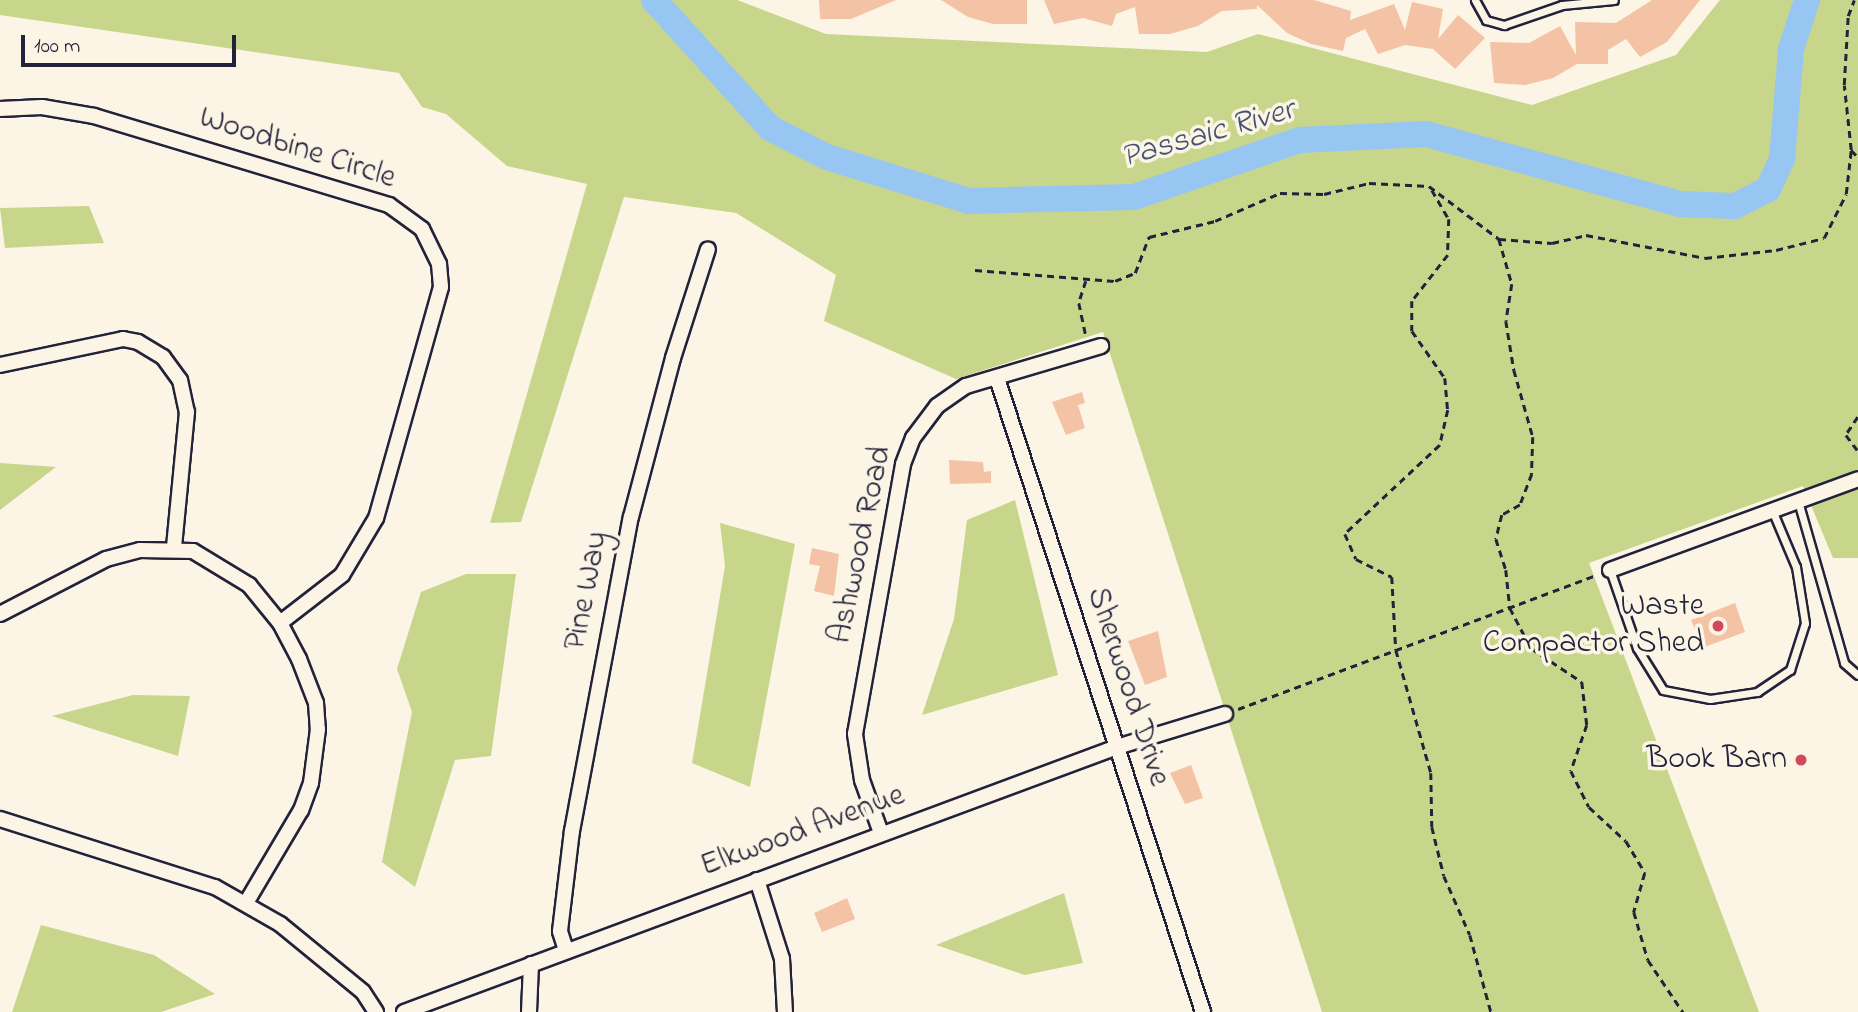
<!DOCTYPE html>
<style>
body{margin:0}
#map{position:relative;width:1858px;height:1012px;overflow:hidden;background:#fcf5e5;font-family:"Indie Flower",sans-serif}
div>[style]{position:absolute}
[style*='--x']{left:calc(var(--x)*1px);top:calc(var(--y)*1px);width:calc(var(--w)*1px);rotate:calc(var(--a)*1deg)}
.green>*{inset:0;background:#c7d68b}
.river>*{height:26px;margin:-13px;padding:0 13px;transform-origin:13px;border-radius:13px;background:#98c6f3}
.building>*{inset:0;background:#f4c2a5}
.path>*{height:2.5px;margin-top:-1.25px;transform-origin:0;background:repeating-linear-gradient(90deg,#22223b 0 7px,transparent 0 12px)}
.roads{filter:drop-shadow(2px 0 #22223b) drop-shadow(-2px 0 #22223b) drop-shadow(0 2px #22223b) drop-shadow(0 -2px #22223b)}
.lane>*{height:7px;margin:-3.5px;padding:0 3.5px;transform-origin:3.5px;border-radius:3.5px;background:#fcf5e5}
.street>*{height:14px;margin:-7px;padding:0 7px;transform-origin:7px;border-radius:7px;background:#fcf5e5}
.dots>*{width:19px;height:19px;translate:-50% -50%;box-sizing:border-box;border:4px solid #fcf5e5;border-radius:50%}
span{translate:-50% -50%;white-space:nowrap;text-align:center;line-height:1.15;-webkit-text-stroke:7px #fcf5e5;paint-order:stroke}
.street-label{font-size:32px;color:#22223b}
.poi-label{font-size:32px;color:#22223b}
.right{translate:-100% -50%;text-align:right}
.water-label{font-size:33px;color:#455372;font-style:italic}
.scale{position:absolute;left:21px;top:35px;width:215px;height:32px;box-sizing:border-box;border:4px solid #22223b;border-top:0;padding-left:9px;font-size:21px;line-height:24px;white-space:nowrap;color:#22223b;-webkit-text-stroke:5px #fcf5e5;paint-order:stroke}
</style>
<div id="map">
<div class="green">
<i style="clip-path:polygon(0 0,737px 0,826px 34px,1207px 52px,1258px 34px,1532px 105px,1676px 55px,1720px 0,1858px 0,1858px 558px,1833px 558px,1803px 486px,1589px 563px,1759px 1012px,1322px 1012px,1103px 332px,956px 379px,824px 321px,836px 275px,736px 213px,624px 197px,521px 522px,490px 523px,587px 184px,507px 166px,446px 114px,422px 107px,399px 73px,0 15px)"></i>
<i style="clip-path:polygon(89px 206px,104px 243px,5px 248px,0 208px)"></i>
<i style="clip-path:polygon(0 463px,56px 467px,0 510px)"></i>
<i style="clip-path:polygon(1015px 500px,1058px 675px,922px 715px,954px 619px,967px 520px)"></i>
<i style="clip-path:polygon(720px 523px,795px 544px,750px 787px,692px 763px,725px 566px)"></i>
<i style="clip-path:polygon(466px 574px,516px 574px,491px 756px,455px 760px,415px 887px,382px 862px,412px 712px,397px 669px,421px 592px)"></i>
<i style="clip-path:polygon(133px 695px,190px 696px,178px 756px,52px 716px)"></i>
<i style="clip-path:polygon(1064px 893px,1083px 963px,1025px 975px,936px 945px)"></i>
<i style="clip-path:polygon(41px 925px,154px 955px,215px 994px,161px 1012px,12px 1012px)"></i>
</div>
<div class="river">
<i style="--x:654;--y:0;--w:173;--a:47.8"></i>
<i style="--x:770;--y:128;--w:64;--a:27"></i>
<i style="--x:827;--y:157;--w:149;--a:17.2"></i>
<i style="--x:969;--y:201;--w:165;--a:-1.4"></i>
<i style="--x:1134;--y:197;--w:176;--a:-19"></i>
<i style="--x:1300;--y:140;--w:126;--a:-2.7"></i>
<i style="--x:1426;--y:134;--w:264;--a:15.4"></i>
<i style="--x:1681;--y:204;--w:54;--a:2.1"></i>
<i style="--x:1735;--y:206;--w:37;--a:-27"></i>
<i style="--x:1768;--y:189;--w:33;--a:-65"></i>
<i style="--x:1782;--y:159;--w:110;--a:-85.3"></i>
<i style="--x:1791;--y:49;--w:52;--a:-71.9"></i>
</div>
<div class="building">
<i style="clip-path:polygon(819px 0,896px 0,851px 19px,820px 19px)"></i>
<i style="clip-path:polygon(941px 0,1027px 0,1027px 24px,993px 24px,968px 17px)"></i>
<i style="clip-path:polygon(1044px 0,1314px 0,1351px 11px,1350px 20px,1394px 4px,1405px 30px,1412px 2px,1443px 9px,1438px 39px,1458px 15px,1485px 38px,1455px 69px,1433px 49px,1405px 45px,1378px 54px,1365px 29px,1346px 38px,1343px 51px,1311px 44px,1287px 33px,1257px 5px,1257px 9px,1222px 11px,1198px 26px,1170px 34px,1139px 34px,1135px 7px,1116px 14px,1112px 26px,1083px 18px,1054px 24px)"></i>
<i style="clip-path:polygon(1652px 0,1700px 0,1667px 42px,1640px 57px,1626px 39px,1608px 50px,1608px 64px,1577px 64px,1553px 78px,1525px 85px,1494px 83px,1490px 42px,1529px 43px,1560px 26px,1576px 55px,1575px 22px,1616px 23px)"></i>
<i style="clip-path:polygon(1082px 392px,1085px 403px,1078px 405px,1085px 428px,1066px 435px,1052px 402px)"></i>
<i style="clip-path:polygon(949px 460px,983px 462px,984px 472px,991px 471px,991px 483px,950px 484px)"></i>
<i style="clip-path:polygon(812px 548px,839px 554px,834px 596px,814px 591px,820px 566px,809px 564px)"></i>
<i style="clip-path:polygon(1735px 603px,1745px 632px,1702px 648px,1691px 620px)"></i>
<i style="clip-path:polygon(1158px 631px,1167px 677px,1145px 685px,1128px 641px)"></i>
<i style="clip-path:polygon(1191px 765px,1203px 798px,1185px 804px,1170px 773px)"></i>
<i style="clip-path:polygon(847px 898px,855px 919px,822px 932px,814px 913px)"></i>
</div>
<div class="path">
<i style="--x:1851;--y:150;--w:10;--a:45"></i>
<i style="--x:1432;--y:190;--w:34;--a:60"></i>
<i style="--x:1449;--y:219;--w:36;--a:92"></i>
<i style="--x:1448;--y:255;--w:58;--a:128"></i>
<i style="--x:1412;--y:301;--w:30;--a:90"></i>
<i style="--x:1412;--y:331;--w:57;--a:54.9"></i>
<i style="--x:1445;--y:378;--w:32;--a:85"></i>
<i style="--x:1448;--y:410;--w:36;--a:103"></i>
<i style="--x:1440;--y:445;--w:130;--a:136.9"></i>
<i style="--x:1345;--y:534;--w:27;--a:66"></i>
<i style="--x:1356;--y:559;--w:40;--a:26.6"></i>
<i style="--x:1392;--y:577;--w:73;--a:86.9"></i>
<i style="--x:1396;--y:650;--w:128;--a:74.1"></i>
<i style="--x:1431;--y:773;--w:54;--a:88.9"></i>
<i style="--x:1432;--y:827;--w:50;--a:76.2"></i>
<i style="--x:1444;--y:876;--w:64;--a:66.2"></i>
<i style="--x:1470;--y:935;--w:80;--a:74.7"></i>
<i style="--x:1499;--y:239;--w:47;--a:73.9"></i>
<i style="--x:1512;--y:284;--w:37;--a:99"></i>
<i style="--x:1506;--y:321;--w:50;--a:80.7"></i>
<i style="--x:1514;--y:370;--w:70;--a:74.2"></i>
<i style="--x:1533;--y:437;--w:37;--a:92"></i>
<i style="--x:1532;--y:474;--w:33;--a:111"></i>
<i style="--x:1520;--y:505;--w:21;--a:151"></i>
<i style="--x:1502;--y:515;--w:25;--a:104"></i>
<i style="--x:1496;--y:539;--w:33;--a:72"></i>
<i style="--x:1506;--y:570;--w:38;--a:84"></i>
<i style="--x:1510;--y:608;--w:45;--a:62.3"></i>
<i style="--x:1531;--y:648;--w:61;--a:33.7"></i>
<i style="--x:1582;--y:682;--w:43;--a:83.4"></i>
<i style="--x:1587;--y:725;--w:49;--a:109.2"></i>
<i style="--x:1571;--y:771;--w:40;--a:63.4"></i>
<i style="--x:1589;--y:807;--w:50;--a:42.6"></i>
<i style="--x:1626;--y:841;--w:37;--a:59"></i>
<i style="--x:1645;--y:873;--w:41;--a:105.8"></i>
<i style="--x:1634;--y:912;--w:50;--a:73.7"></i>
<i style="--x:1648;--y:960;--w:63;--a:56.1"></i>
<i style="--x:975;--y:270;--w:140;--a:4.5"></i>
<i style="--x:1115;--y:281;--w:22;--a:-22"></i>
<i style="--x:1135;--y:273;--w:39;--a:-69"></i>
<i style="--x:1149;--y:237;--w:68;--a:-13.6"></i>
<i style="--x:1215;--y:221;--w:71;--a:-23.3"></i>
<i style="--x:1280;--y:193;--w:44;--a:1.3"></i>
<i style="--x:1324;--y:194;--w:46;--a:-13.7"></i>
<i style="--x:1369;--y:183;--w:60;--a:2.9"></i>
<i style="--x:1429;--y:186;--w:88;--a:37.1"></i>
<i style="--x:1499;--y:239;--w:53;--a:4.3"></i>
<i style="--x:1552;--y:243;--w:35;--a:-13"></i>
<i style="--x:1586;--y:235;--w:121;--a:10.9"></i>
<i style="--x:1705;--y:258;--w:71;--a:-6.4"></i>
<i style="--x:1776;--y:250;--w:49;--a:-14"></i>
<i style="--x:1824;--y:238;--w:49;--a:-63.4"></i>
<i style="--x:1846;--y:194;--w:44;--a:-83.5"></i>
<i style="--x:1851;--y:150;--w:65;--a:-96.1"></i>
<i style="--x:1844;--y:85;--w:69;--a:-86.7"></i>
<i style="--x:1848;--y:16;--w:17;--a:-69"></i>
<i style="--x:1086;--y:281;--w:23;--a:108"></i>
<i style="--x:1079;--y:303;--w:34;--a:78"></i>
<i style="--x:1858;--y:417;--w:22;--a:124"></i>
<i style="--x:1846;--y:435;--w:20;--a:53"></i>
<i style="--x:1238;--y:709;--w:382;--a:-20.5"></i>
</div>
<div class="roads">
<div class="lane">
<i style="--x:1475;--y:0;--w:23;--a:61"></i>
<i style="--x:1486;--y:20;--w:19;--a:16"></i>
<i style="--x:1504;--y:25;--w:61;--a:-19"></i>
<i style="--x:1562;--y:5;--w:52;--a:-5.5"></i>
<i style="--x:1798;--y:501;--w:168;--a:74.1"></i>
<i style="--x:1844;--y:663;--w:18;--a:41"></i>
<i style="--x:1610;--y:570;--w:83;--a:70.9"></i>
<i style="--x:1637;--y:648;--w:49;--a:58.2"></i>
<i style="--x:1663;--y:690;--w:48;--a:10.8"></i>
<i style="--x:1710;--y:699;--w:48;--a:-8.5"></i>
<i style="--x:1757;--y:692;--w:40;--a:-34"></i>
<i style="--x:1790;--y:670;--w:49;--a:-72.3"></i>
<i style="--x:1805;--y:623;--w:57;--a:-99.1"></i>
<i style="--x:1796;--y:567;--w:62;--a:-112.8"></i>
</div>
<div class="street">
<i style="--x:0;--y:109;--w:42;--a:-2.7"></i>
<i style="--x:42;--y:107;--w:53;--a:9.8"></i>
<i style="--x:94;--y:116;--w:308;--a:16.8"></i>
<i style="--x:389;--y:205;--w:41;--a:36"></i>
<i style="--x:422;--y:229;--w:39;--a:64"></i>
<i style="--x:439;--y:264;--w:23;--a:85"></i>
<i style="--x:441;--y:287;--w:240;--a:105.7"></i>
<i style="--x:376;--y:518;--w:66;--a:120.8"></i>
<i style="--x:342;--y:575;--w:78;--a:142.3"></i>
<i style="--x:0;--y:365;--w:126;--a:-11.9"></i>
<i style="--x:123;--y:339;--w:15;--a:11"></i>
<i style="--x:138;--y:342;--w:29;--a:31"></i>
<i style="--x:163;--y:357;--w:29;--a:54"></i>
<i style="--x:180;--y:380;--w:33;--a:78"></i>
<i style="--x:187;--y:412;--w:137;--a:95.5"></i>
<i style="--x:997;--y:378;--w:667;--a:72"></i>
<i style="--x:1610;--y:570;--w:264;--a:-20.1"></i>
<i style="--x:0;--y:614;--w:119;--a:-27.4"></i>
<i style="--x:106;--y:559;--w:35;--a:-15"></i>
<i style="--x:140;--y:550;--w:53;--a:1.1"></i>
<i style="--x:193;--y:551;--w:66;--a:31.3"></i>
<i style="--x:249;--y:585;--w:49;--a:50.8"></i>
<i style="--x:280;--y:623;--w:41;--a:62.2"></i>
<i style="--x:299;--y:659;--w:47;--a:68.9"></i>
<i style="--x:316;--y:703;--w:26;--a:86"></i>
<i style="--x:318;--y:729;--w:54;--a:97.4"></i>
<i style="--x:311;--y:783;--w:29;--a:110"></i>
<i style="--x:301;--y:810;--w:108;--a:120.6"></i>
<i style="--x:0;--y:819;--w:225;--a:17.6"></i>
<i style="--x:215;--y:887;--w:75;--a:29.6"></i>
<i style="--x:280;--y:924;--w:107;--a:39.3"></i>
<i style="--x:363;--y:992;--w:24;--a:57"></i>
<i style="--x:881;--y:833;--w:56;--a:-109.7"></i>
<i style="--x:862;--y:780;--w:47;--a:-98.7"></i>
<i style="--x:855;--y:734;--w:274;--a:-79.9"></i>
<i style="--x:903;--y:464;--w:28;--a:-69"></i>
<i style="--x:913;--y:438;--w:40;--a:-53"></i>
<i style="--x:937;--y:406;--w:35;--a:-35"></i>
<i style="--x:966;--y:386;--w:141;--a:-16.5"></i>
<i style="--x:757;--y:880;--w:83;--a:72.4"></i>
<i style="--x:782;--y:959;--w:53;--a:86.8"></i>
<i style="--x:566;--y:950;--w:20;--a:-108"></i>
<i style="--x:560;--y:931;--w:101;--a:-83.2"></i>
<i style="--x:572;--y:831;--w:319;--a:-79.4"></i>
<i style="--x:631;--y:517;--w:164;--a:-75.2"></i>
<i style="--x:673;--y:358;--w:114;--a:-72.2"></i>
<i style="--x:404;--y:1012;--w:761;--a:-20.39"></i>
<i style="--x:1117;--y:747;--w:113;--a:-17"></i>
<i style="--x:529;--y:1012;--w:48;--a:-87.6"></i>
</div>
</div>
<div class="dots">
<i style="left:1718px;top:626px;background:#d1495b"></i>
<i style="left:1801px;top:760px;background:#d1495b"></i>
</div>
<div class="street-label">
<span style="left:297px;top:149px;rotate:18deg">Woodbine Circle</span>
<span style="left:862px;top:545px;rotate:-78deg">Ashwood Road</span>
<span style="left:588px;top:591px;rotate:-79deg">Pine Way</span>
<span style="left:1127px;top:687px;rotate:72deg">Sherwood Drive</span>
<span style="left:803px;top:832px;rotate:-20deg">Elkwood Avenue</span>
</div>
<div class="poi-label">
<span class="right" style="left:1704px;top:626px">Waste<br>Compactor Shed</span>
<span class="right" style="left:1787px;top:760px">Book Barn</span>
</div>
<div class="water-label">
<span style="left:1208px;top:135px;rotate:-16deg">Passaic River</span>
</div>
<div class="scale">100 m</div>
</div>
